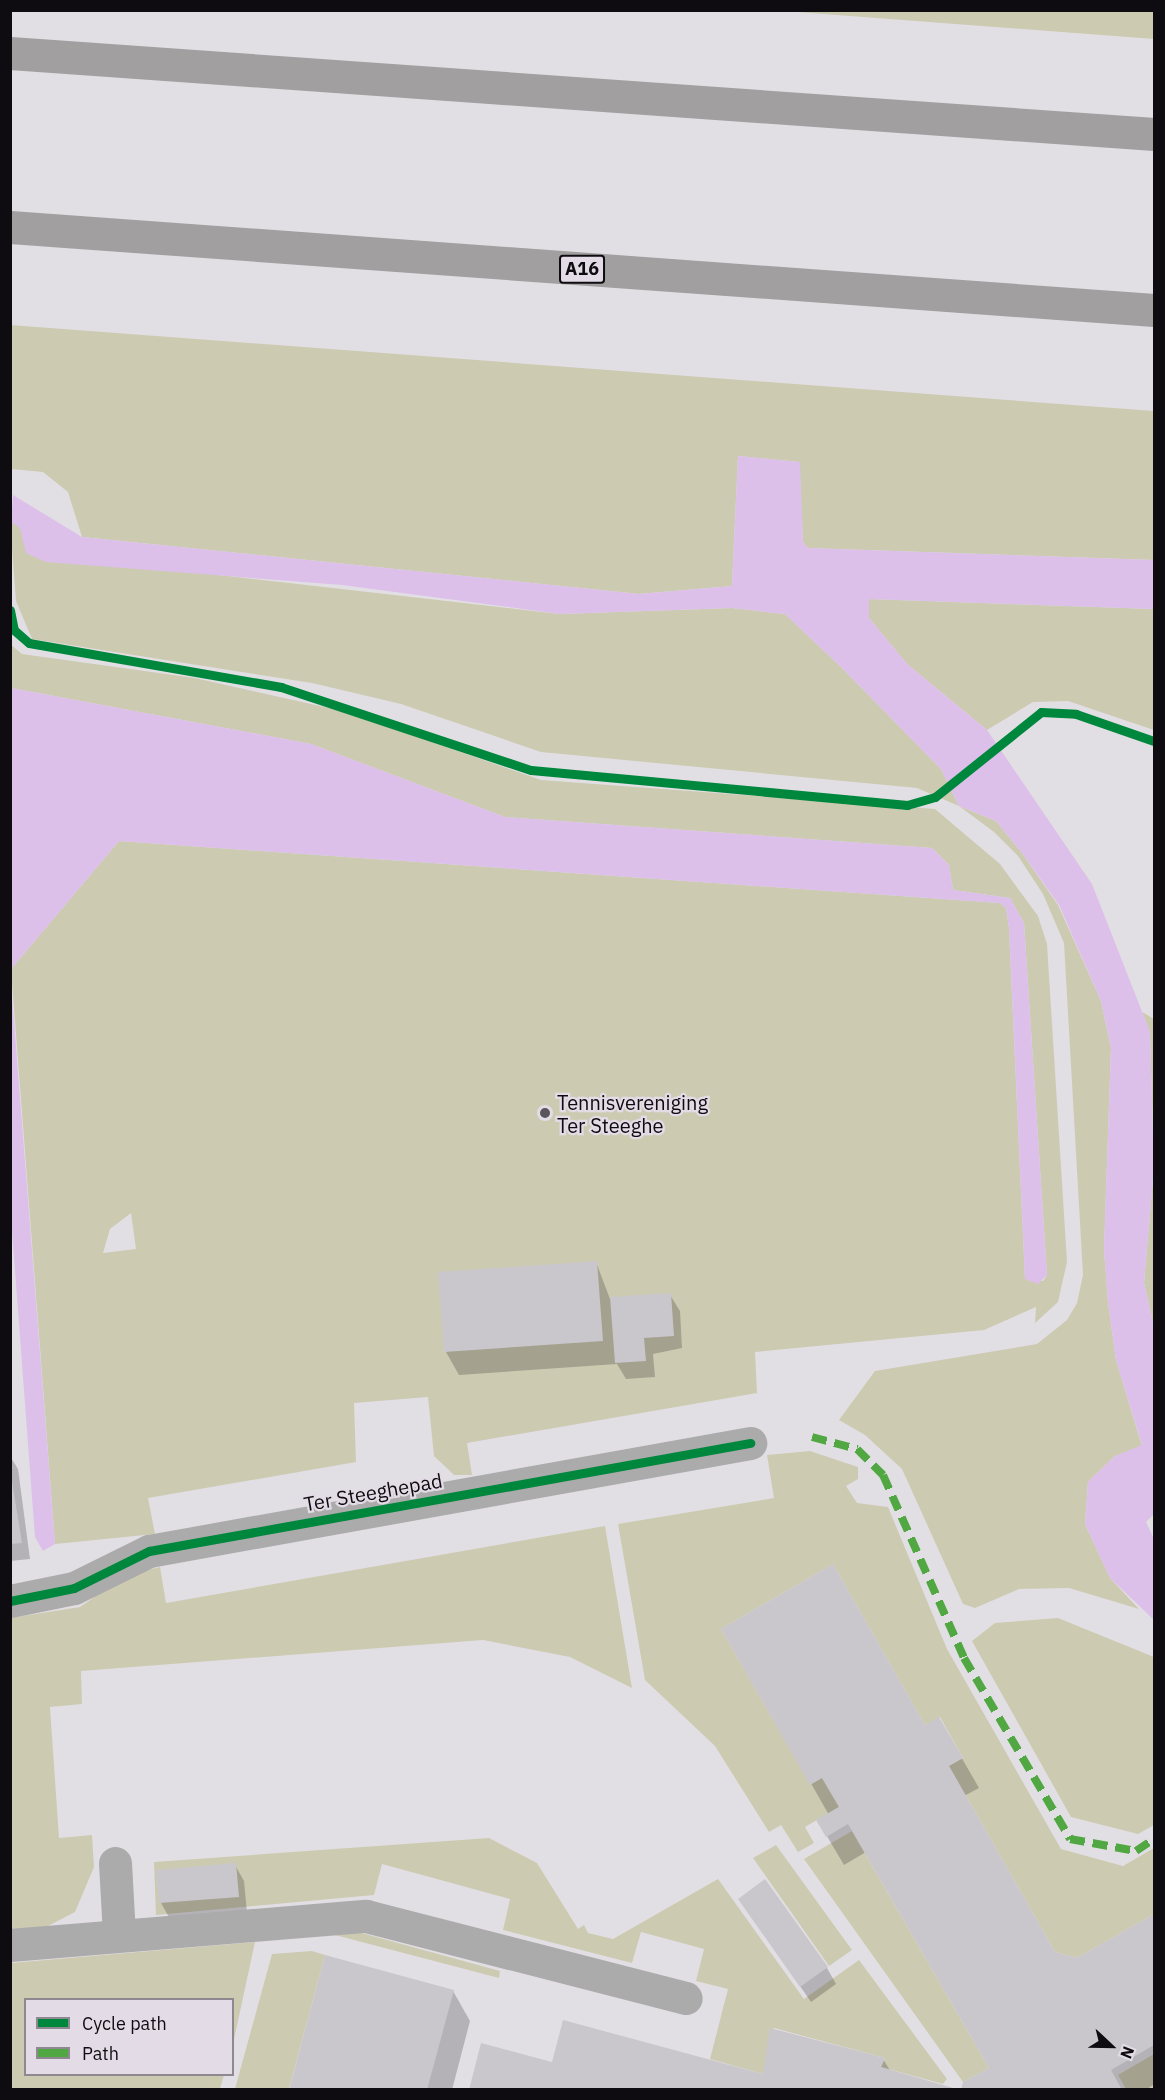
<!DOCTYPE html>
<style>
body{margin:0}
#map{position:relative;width:1165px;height:2100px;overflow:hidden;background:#e2dfe4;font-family:"IBM Plex Sans",sans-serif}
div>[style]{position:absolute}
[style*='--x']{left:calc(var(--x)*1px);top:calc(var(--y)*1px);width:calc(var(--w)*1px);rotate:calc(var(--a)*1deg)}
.green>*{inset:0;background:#cdcab2}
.water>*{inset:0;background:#dcc0e9}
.shadow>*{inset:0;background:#0003}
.building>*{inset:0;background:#c9c7cb}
.minor>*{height:33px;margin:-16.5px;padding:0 16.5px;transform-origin:16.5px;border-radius:16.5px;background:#acabab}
.highway>*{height:33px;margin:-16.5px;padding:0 16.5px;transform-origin:16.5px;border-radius:16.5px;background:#a19f9f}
.quiet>*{height:8px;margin-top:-4px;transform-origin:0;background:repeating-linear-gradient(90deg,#51a842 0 15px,transparent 0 23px)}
.cycleway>*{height:9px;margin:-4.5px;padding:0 4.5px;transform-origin:4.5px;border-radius:4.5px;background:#00873e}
.dots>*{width:16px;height:16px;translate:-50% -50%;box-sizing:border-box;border:3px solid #e3dce7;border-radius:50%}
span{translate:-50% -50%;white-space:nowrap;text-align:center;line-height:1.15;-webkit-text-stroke:4.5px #e3dce7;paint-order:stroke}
.shield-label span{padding:2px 4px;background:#e3dce7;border:2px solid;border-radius:4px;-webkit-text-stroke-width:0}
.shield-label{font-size:18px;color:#0e0c10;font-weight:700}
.poi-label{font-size:20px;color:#0e0c10}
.left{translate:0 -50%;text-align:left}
.street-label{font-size:20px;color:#0e0c10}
.frame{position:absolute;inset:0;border:12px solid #0e0c10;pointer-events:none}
.legend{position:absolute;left:24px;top:1998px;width:210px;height:78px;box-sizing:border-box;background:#e3dce7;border:2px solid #8e8991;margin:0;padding:8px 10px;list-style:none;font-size:18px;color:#0e0c10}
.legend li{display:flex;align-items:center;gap:12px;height:30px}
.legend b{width:30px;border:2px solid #8e8991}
.north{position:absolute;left:1081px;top:2016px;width:60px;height:60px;-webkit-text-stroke:4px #e3dce7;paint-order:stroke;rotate:112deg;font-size:16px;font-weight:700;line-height:24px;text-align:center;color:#0e0c10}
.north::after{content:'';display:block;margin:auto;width:21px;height:27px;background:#0e0c10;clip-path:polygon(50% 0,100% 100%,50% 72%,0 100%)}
</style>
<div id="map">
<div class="green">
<i style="clip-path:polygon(777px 11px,1154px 11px,1154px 39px,797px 12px)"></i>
<i style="clip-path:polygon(10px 325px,1154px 411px,1154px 560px,808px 548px,803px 542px,799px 462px,738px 456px,732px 586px,639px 594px,82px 537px,68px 492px,43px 472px,11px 469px)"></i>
<i style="clip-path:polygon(10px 522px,219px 575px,560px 614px,732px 608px,785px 614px,841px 667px,941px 769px,959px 806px,996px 821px,1022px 853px,1058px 905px,1101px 1001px,1111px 1048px,1104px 1249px,1108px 1302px,1116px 1360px,1142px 1446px,1115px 1456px,1088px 1482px,1085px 1524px,1110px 1578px,1139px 1609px,1069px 1588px,1019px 1589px,975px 1608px,963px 1604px,902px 1469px,865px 1435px,839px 1420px,875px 1371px,1037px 1344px,1067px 1320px,1077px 1303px,1083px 1275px,1064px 943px,1043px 894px,1018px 856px,994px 832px,959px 806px,917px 788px,541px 752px,401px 704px,312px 683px,32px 639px,16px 601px)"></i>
<i style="clip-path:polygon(869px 599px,1154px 609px,1154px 730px,1068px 701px,1033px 702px,987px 730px,907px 664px,869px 618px)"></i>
<i style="clip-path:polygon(evenodd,10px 644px,22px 654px,195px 678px,342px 711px,541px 780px,935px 809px,1000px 864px,1038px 916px,1047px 944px,1067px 1262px,1058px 1302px,1035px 1323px,1036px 1307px,984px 1330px,755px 1352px,757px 1393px,467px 1443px,472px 1475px,454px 1475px,434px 1456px,428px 1397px,354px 1403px,356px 1462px,148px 1498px,155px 1534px,55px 1544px,11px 969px,119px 841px,1000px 903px,1006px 908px,1009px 928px,1025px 1279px,1043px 1281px,1047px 1275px,1024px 923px,1010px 898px,953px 890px,949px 865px,932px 848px,505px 817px,311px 744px,11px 688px,10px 644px,131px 1213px,136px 1249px,103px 1253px,110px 1229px,131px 1213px)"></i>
<i style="clip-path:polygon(1142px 1012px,1154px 1019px,1154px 1327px,1144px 1283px,1154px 1167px,1150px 1033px)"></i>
<i style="clip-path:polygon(810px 1451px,858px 1467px,858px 1479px,846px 1486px,857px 1503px,888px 1507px,947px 1649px,1061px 1849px,1123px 1866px,1154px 1848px,1154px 1914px,1077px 1958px,1055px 1952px,949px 1766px,963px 1758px,940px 1717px,925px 1725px,833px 1564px,721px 1629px,810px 1784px,822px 1778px,839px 1807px,805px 1827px,814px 1843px,798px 1852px,781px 1825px,769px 1832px,715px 1746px,645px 1680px,618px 1524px,774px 1498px,767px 1455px)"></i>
<i style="clip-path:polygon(605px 1526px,632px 1688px,570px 1657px,483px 1640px,81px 1671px,82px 1704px,50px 1707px,59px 1838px,92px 1835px,94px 1867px,75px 1912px,46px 1927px,11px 1931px,10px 1618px,80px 1607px,126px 1575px,160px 1567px,166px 1603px)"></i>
<i style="clip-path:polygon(1058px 1618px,1154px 1657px,1154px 1825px,1138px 1834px,1071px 1817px,972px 1641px,995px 1623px)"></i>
<i style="clip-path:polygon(852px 1831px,989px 2068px,963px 2082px,804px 1859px)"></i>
<i style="clip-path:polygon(489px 1838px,537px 1863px,578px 1929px,584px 1925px,588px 1933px,613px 1939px,718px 1879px,804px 1999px,859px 1960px,947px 2079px,943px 2084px,881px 2067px,885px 2058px,774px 2028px,763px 2074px,710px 2059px,728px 1989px,696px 1981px,704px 1949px,641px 1932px,632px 1963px,503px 1930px,510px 1899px,382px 1864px,374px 1895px,156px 1915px,154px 1862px)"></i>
<i style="clip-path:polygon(776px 1845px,852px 1950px,829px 1966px,753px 1858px)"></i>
<i style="clip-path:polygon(358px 1932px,500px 1971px,499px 1978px,335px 1935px)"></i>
<i style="clip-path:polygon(255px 1942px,233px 2044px,232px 2000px,26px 2000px,26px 2074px,224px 2075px,220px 2089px,11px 2089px,11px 1963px)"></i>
<i style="clip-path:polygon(312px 1951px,325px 1955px,289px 2089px,235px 2089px,272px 1954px)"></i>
<i style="clip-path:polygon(1154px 2054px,1154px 2089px,1126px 2089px,1118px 2075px)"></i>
</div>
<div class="water">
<i style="clip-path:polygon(738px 456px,800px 462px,803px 542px,808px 548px,1154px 560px,1154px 609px,869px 599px,869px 618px,907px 664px,987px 730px,1092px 884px,1150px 1032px,1154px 1167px,1144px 1283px,1154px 1327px,1154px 1514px,1146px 1522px,1154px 1539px,1154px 1620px,1110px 1578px,1085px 1524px,1088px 1482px,1115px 1456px,1142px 1445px,1116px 1360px,1108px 1302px,1104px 1249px,1111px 1048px,1101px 1001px,1059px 905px,1022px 853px,996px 821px,959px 806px,941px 769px,841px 667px,785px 614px,732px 608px,560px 614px,342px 585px,46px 562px,26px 553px,20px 528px,11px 522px,13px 495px,82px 537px,639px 594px,732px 586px)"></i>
<i style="clip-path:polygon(11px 688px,311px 744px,505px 817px,932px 848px,949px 865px,953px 890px,1010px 898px,1024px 923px,1047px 1275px,1038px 1284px,1025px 1279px,1009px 928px,1006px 908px,1000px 903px,119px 841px,11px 969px)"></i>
<i style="clip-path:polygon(10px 970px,55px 1544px,43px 1551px,35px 1537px,11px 1217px)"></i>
</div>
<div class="shadow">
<i style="clip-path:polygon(596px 1262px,610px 1299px,670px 1295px,680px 1311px,682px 1348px,653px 1354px,655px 1377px,626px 1379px,617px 1364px,459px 1375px,446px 1352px)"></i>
<i style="clip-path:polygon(10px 1456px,18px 1469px,30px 1559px,10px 1561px)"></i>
<i style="clip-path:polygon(723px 1629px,925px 1727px,956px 1748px,979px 1788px,964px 1796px,1054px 1953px,1078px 1959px,1154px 1915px,1154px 2084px,1146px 2090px,963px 2090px,991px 2068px,866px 1852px,844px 1865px,818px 1821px,829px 1815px)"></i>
<i style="clip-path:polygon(235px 1865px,244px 1881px,247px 1913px,170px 1919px,161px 1903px)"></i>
<i style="clip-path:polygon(740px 1899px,827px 1968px,836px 1984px,811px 2002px)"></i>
<i style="clip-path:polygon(453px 1991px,470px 2021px,452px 2090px,290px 2090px)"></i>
<i style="clip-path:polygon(883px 2059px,891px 2072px,957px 2090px,553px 2064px,764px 2076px)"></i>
</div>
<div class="building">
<i style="clip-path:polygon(597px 1261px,603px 1341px,444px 1352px,438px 1272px)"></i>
<i style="clip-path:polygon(671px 1293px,674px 1336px,644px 1338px,646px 1361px,615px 1363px,610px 1297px)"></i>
<i style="clip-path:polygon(10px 1469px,22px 1543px,10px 1544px)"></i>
<i style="clip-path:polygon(833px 1564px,925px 1725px,939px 1717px,963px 1758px,949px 1766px,1055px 1952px,1077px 1958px,1154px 1914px,1154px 2045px,1111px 2070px,1122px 2090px,961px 2090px,963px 2082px,989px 2068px,848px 1824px,826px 1837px,816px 1820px,839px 1807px,822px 1778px,810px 1785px,721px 1629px)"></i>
<i style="clip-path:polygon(236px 1863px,239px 1897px,159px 1903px,156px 1870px)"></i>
<i style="clip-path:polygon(765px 1879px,828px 1967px,800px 1987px,738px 1899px)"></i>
<i style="clip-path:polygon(325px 1955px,454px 1990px,427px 2090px,289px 2090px)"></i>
<i style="clip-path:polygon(563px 2020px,763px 2074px,770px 2028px,885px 2058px,881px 2067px,960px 2090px,469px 2090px,481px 2043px,552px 2062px)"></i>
</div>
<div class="minor">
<i style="--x:10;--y:1601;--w:65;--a:-11.5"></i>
<i style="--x:74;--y:1588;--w:84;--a:-26.3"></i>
<i style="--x:149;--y:1551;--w:611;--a:-10.19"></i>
<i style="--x:115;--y:1863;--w:72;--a:86.8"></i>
<i style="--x:10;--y:1945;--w:357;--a:-4.7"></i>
<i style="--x:366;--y:1916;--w:330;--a:14.4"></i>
</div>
<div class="highway">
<i style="--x:10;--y:53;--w:1147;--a:4.05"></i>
<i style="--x:10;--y:227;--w:1147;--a:4.15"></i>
</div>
<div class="quiet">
<i style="--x:812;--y:1437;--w:47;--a:14.9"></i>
<i style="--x:857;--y:1449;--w:37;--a:45"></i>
<i style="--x:883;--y:1475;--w:200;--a:66.1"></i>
<i style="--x:964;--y:1658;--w:210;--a:59.6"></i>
<i style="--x:1070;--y:1839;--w:67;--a:10.3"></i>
<i style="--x:1136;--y:1851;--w:22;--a:-34"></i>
</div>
<div class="cycleway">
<i style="--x:10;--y:610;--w:20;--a:79"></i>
<i style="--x:14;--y:630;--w:20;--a:41"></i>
<i style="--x:29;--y:643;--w:256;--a:9.9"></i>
<i style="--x:281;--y:687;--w:263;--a:18.4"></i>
<i style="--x:531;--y:770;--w:378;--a:5.3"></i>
<i style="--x:907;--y:805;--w:29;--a:-16"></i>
<i style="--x:935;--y:797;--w:136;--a:-38.7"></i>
<i style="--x:1041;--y:712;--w:35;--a:3"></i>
<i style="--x:1076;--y:714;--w:83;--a:19.1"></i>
<i style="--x:10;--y:1601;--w:65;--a:-11.5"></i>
<i style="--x:74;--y:1588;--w:84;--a:-26.3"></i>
<i style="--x:149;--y:1551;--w:611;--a:-10.19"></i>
</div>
<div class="dots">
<i style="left:545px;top:1113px;background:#58565a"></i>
</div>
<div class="shield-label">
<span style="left:582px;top:269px">A16</span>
</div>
<div class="poi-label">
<span class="left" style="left:557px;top:1114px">Tennisvereniging<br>Ter Steeghe</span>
</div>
<div class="street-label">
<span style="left:373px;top:1492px;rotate:-10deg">Ter Steeghepad</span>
</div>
<div class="frame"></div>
<ul class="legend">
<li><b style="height:8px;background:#00873e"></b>Cycle path</li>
<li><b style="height:8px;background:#51a842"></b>Path</li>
</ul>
<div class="north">N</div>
</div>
